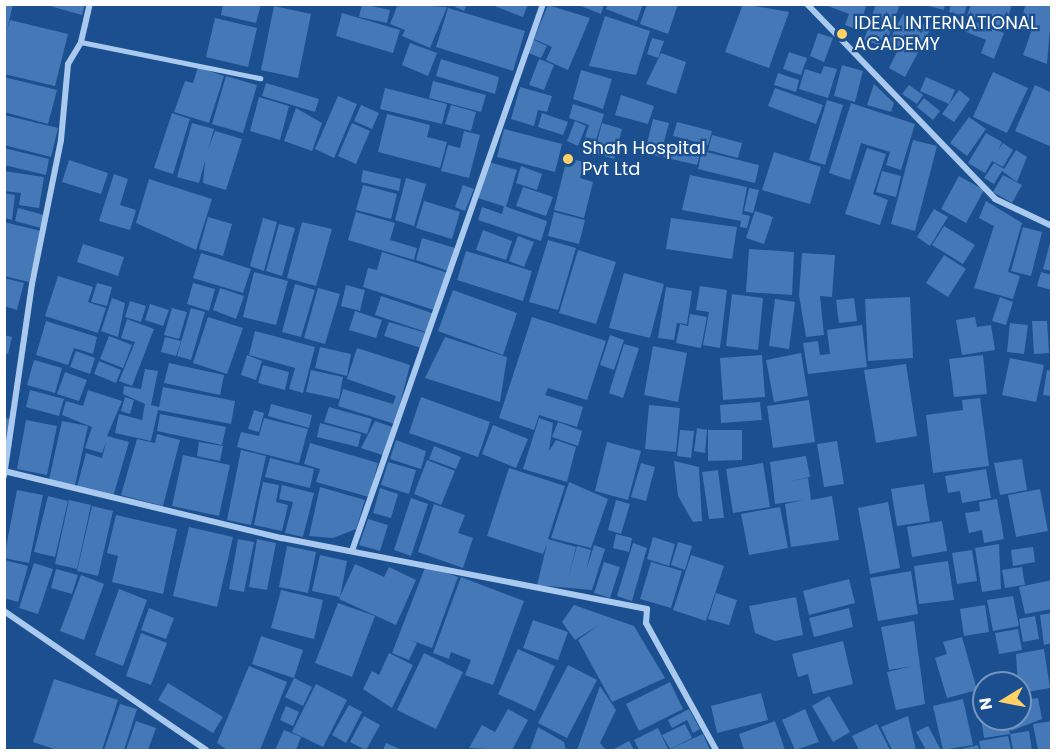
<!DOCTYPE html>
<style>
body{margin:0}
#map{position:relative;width:1056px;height:755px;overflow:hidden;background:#1b4f8f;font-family:Poppins,sans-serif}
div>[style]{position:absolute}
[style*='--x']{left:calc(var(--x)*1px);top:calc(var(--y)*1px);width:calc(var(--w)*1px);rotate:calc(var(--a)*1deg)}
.building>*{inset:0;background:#4478b7}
.service>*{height:4.5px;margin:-2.25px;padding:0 2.25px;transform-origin:2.25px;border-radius:2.25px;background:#a9c9ee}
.minor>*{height:6px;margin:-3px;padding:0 3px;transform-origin:3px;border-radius:3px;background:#a9c9ee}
.dots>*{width:16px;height:16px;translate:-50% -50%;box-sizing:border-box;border:3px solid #1b4f8f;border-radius:50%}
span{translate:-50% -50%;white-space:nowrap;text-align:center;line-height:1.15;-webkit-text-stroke:4.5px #1b4f8f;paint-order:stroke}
.poi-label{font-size:18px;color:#fff}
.left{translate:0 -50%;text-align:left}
.frame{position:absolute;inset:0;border:6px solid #fff;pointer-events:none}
.north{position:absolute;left:972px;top:671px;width:60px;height:60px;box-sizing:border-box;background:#1b4f8f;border:2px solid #7695bc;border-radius:50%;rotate:260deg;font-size:16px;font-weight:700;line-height:24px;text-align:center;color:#fff}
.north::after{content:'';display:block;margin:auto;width:21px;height:27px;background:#ffd166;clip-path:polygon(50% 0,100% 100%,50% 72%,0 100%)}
</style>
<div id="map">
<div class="building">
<i style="clip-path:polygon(4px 4px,13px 4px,7px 30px,10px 20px,68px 34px,55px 86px,4px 74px)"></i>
<i style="clip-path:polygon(43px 4px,85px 4px,82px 15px)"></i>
<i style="clip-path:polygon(223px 4px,261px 4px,256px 23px,221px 15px)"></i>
<i style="clip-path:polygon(362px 4px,390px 10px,387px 23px,359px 17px)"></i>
<i style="clip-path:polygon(398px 4px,447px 7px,430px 48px,402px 36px,405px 30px,390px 24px)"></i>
<i style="clip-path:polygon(449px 4px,467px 4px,464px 11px)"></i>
<i style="clip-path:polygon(489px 4px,528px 4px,523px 17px)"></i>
<i style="clip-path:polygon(576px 4px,604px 4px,601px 14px)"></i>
<i style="clip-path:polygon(608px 4px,643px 4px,637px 21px,606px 9px)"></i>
<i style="clip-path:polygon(647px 4px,678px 4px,668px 34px,640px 24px)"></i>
<i style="clip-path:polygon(743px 4px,789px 12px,769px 68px,725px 52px)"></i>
<i style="clip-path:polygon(823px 4px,867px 4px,858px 30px,845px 25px,849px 14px)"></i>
<i style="clip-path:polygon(876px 4px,900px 4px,885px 47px,864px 40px)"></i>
<i style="clip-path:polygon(921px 4px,945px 4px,944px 10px)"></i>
<i style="clip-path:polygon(951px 4px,967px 4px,964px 16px,949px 12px)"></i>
<i style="clip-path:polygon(971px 4px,1012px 4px,1005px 28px,967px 16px)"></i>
<i style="clip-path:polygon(1026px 4px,1052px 4px,1047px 64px,1023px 55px,1031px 32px,1018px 27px)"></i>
<i style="clip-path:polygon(548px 5px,590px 18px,568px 70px,546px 60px,552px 47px,534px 39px)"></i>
<i style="clip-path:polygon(274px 6px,311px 14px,298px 78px,261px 70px)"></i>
<i style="clip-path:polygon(448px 8px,525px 31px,513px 71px,436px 47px)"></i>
<i style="clip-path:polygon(342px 13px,400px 30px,393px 53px,336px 36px)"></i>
<i style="clip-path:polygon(903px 14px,931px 28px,905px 77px,889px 68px,899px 48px,888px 42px)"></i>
<i style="clip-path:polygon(605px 16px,650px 31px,636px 75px,589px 66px)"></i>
<i style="clip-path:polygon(215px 18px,257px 28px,248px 67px,206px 57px)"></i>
<i style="clip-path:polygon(968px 19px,1004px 33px,994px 59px,981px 53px,986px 40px,964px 31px)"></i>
<i style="clip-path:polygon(818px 33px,833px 38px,824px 62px,810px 56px)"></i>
<i style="clip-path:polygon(652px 38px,664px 41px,658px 58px,647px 54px)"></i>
<i style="clip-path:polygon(532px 39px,547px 46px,541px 58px,526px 52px)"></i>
<i style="clip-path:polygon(410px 43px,437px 53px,428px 76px,402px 65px)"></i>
<i style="clip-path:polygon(789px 52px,807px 58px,801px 75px,783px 69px)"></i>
<i style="clip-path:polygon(661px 53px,686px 62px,676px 94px,646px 84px)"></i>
<i style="clip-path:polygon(441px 59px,499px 77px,495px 94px,436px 76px)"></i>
<i style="clip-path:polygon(539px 59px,554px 65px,544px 90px,529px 85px)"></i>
<i style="clip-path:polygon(842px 65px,863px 71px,855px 102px,834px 96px)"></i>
<i style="clip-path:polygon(824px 66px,837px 69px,828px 98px,799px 89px,805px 69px,821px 74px)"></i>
<i style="clip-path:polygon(198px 67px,224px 76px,209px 123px,174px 112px,185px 81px,193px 83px)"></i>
<i style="clip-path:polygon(581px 70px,612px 79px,603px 109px,573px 99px)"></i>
<i style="clip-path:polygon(993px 72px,1028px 88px,1007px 133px,973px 117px)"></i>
<i style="clip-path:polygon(778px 73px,799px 80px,796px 92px,774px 85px)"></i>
<i style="clip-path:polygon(226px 76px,257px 85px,243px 133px,212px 124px)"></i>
<i style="clip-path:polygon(4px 77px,57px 90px,48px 124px,4px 112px)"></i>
<i style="clip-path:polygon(926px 77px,955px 90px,949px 104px,920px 91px)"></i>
<i style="clip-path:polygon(433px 81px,486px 95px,481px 112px,429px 98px)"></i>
<i style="clip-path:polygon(266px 83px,319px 99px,315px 112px,262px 96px)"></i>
<i style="clip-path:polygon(874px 84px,894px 103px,891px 112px,867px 105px)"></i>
<i style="clip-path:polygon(909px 85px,923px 95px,917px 104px,902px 94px)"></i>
<i style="clip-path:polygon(1035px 85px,1052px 93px,1052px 147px,1015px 131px)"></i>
<i style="clip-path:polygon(520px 87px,552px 96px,547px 112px,538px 110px,534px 126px,511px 119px)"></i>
<i style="clip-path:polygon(385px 88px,447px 104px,442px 124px,380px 109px)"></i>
<i style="clip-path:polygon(775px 88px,823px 105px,816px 124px,768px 106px)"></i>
<i style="clip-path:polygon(959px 90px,970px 99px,954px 122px,942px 114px)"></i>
<i style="clip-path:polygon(621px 95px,654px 106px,648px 124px,615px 115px)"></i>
<i style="clip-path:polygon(338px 96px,357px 104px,334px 158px,315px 149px)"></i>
<i style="clip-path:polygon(259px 97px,289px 106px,280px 140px,250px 131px)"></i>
<i style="clip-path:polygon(924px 98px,940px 111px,933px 120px,917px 107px)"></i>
<i style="clip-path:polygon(827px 100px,843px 105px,825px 165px,809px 160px)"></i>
<i style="clip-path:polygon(851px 103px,915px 124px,901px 170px,886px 165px,890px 152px,861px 143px,850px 180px,829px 173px)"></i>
<i style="clip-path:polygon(573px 104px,604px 114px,596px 140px,585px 137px,589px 125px,569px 118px)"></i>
<i style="clip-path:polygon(361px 105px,379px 113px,372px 129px,354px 121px)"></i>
<i style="clip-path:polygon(451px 105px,476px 112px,471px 131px,445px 124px)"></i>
<i style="clip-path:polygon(296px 108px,322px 123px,312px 151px,284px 141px)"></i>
<i style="clip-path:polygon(172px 113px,190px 119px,173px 174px,154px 168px)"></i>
<i style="clip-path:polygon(542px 113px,568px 122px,563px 135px,538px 127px)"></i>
<i style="clip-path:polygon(387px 114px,430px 125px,427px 137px,447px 142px,440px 168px,378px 152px)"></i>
<i style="clip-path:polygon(4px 115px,58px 128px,51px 157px,4px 145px)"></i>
<i style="clip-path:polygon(969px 117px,986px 129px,967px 156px,950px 143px)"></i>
<i style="clip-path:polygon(653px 119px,669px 123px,660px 157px,645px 152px)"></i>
<i style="clip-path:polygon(575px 121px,586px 126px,578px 146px,567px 141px)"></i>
<i style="clip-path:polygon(677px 122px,712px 131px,708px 145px,673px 136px)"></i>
<i style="clip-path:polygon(192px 123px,214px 129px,208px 150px,215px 131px,242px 139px,226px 190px,203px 183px,205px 161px,199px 183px,177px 177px)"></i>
<i style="clip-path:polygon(352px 123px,370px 131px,356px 164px,338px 156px)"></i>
<i style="clip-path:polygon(602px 123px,622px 129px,614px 159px,582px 149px,585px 138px,597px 142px)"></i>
<i style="clip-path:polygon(504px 129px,562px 144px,555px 172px,497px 157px)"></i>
<i style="clip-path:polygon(464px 131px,480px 135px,469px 178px,441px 171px,448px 145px,460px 148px)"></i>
<i style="clip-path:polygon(986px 133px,1002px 142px,998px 150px,1003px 143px,1013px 150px,1003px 167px,992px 161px,985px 173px,968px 163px)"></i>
<i style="clip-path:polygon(712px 135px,742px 143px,738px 158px,708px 150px)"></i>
<i style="clip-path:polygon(913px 140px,937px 146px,915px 231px,891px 224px)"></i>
<i style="clip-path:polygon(667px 142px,701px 151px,697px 165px,663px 157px)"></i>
<i style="clip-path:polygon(4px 148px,49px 159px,46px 175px,4px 165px)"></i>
<i style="clip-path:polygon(867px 148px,886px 154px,873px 194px,888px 200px,880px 225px,845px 214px)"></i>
<i style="clip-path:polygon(1016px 150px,1027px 157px,1017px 182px,1002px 171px,994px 184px,984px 178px,994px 163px,1004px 169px)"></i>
<i style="clip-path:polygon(702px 151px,759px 165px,755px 183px,698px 169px)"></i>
<i style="clip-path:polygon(774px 152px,821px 167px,810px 204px,762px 190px)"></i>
<i style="clip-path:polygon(567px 158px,584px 162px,580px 178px,593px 182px,584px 218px,554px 210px)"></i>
<i style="clip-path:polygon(69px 160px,108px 173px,101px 194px,62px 182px)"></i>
<i style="clip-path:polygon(489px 162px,517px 170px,506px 207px,478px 198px)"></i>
<i style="clip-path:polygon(521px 166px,542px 174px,537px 190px,516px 183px)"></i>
<i style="clip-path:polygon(363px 170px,401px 179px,399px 191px,361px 182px)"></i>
<i style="clip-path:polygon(4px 171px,44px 177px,39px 208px,19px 205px,21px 193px,4px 191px)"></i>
<i style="clip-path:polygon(882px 171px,901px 176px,896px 197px,876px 192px)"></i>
<i style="clip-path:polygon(114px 174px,128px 179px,120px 205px,136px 210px,130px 230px,99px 221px)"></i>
<i style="clip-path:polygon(690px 175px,747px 187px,742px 214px,750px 216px,747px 228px,740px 227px,741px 221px,682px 210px)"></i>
<i style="clip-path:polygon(1003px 175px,1022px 185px,1012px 203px,993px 192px)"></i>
<i style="clip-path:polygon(959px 176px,984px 190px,966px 223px,941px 209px)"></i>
<i style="clip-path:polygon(406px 178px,426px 184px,414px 226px,395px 220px)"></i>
<i style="clip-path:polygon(149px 179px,212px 199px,196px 250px,136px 223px)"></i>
<i style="clip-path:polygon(363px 185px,397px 194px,391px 219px,356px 210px)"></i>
<i style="clip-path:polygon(463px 185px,474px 189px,465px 211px,455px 207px)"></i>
<i style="clip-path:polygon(523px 187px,553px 197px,546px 216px,516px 206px)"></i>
<i style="clip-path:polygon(749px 188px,759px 190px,753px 213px,744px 211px)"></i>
<i style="clip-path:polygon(4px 193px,15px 195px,12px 220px,4px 218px)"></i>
<i style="clip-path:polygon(424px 201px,460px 212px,452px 239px,416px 228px)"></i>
<i style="clip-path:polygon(986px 201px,1022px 223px,1008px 272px,1020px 276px,1013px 299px,974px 288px,994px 226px,979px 218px)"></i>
<i style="clip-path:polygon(504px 206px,547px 221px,541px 241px,478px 220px,482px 207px,502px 214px)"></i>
<i style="clip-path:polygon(18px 208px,44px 215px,41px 228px,15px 221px)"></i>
<i style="clip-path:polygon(934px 209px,948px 217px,930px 246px,917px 237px)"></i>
<i style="clip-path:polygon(755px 211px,773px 217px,764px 244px,746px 238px)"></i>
<i style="clip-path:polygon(356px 212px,395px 223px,390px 240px,417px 248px,414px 260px,348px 240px)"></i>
<i style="clip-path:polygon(554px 212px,585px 220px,579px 244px,548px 236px)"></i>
<i style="clip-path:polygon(208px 217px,232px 224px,223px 256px,199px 249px)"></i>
<i style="clip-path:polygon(263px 218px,277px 222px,264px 271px,250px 266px)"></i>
<i style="clip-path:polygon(671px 218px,737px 227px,732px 259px,666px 249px)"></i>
<i style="clip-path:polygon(4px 222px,41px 231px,29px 282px,4px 276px)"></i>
<i style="clip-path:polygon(302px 222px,332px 229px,316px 286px,287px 278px)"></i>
<i style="clip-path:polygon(279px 224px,295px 228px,282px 276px,266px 271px)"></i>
<i style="clip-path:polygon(944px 226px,975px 245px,963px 264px,932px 245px)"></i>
<i style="clip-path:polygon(1023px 227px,1042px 232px,1031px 276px,1011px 271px)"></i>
<i style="clip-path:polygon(483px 230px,512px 241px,506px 260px,476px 250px)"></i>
<i style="clip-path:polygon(518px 236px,534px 242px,524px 267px,509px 261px)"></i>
<i style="clip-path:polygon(422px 238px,455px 248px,448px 271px,416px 260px)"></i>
<i style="clip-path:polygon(1051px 239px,1052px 239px,1052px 271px,1043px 269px)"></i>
<i style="clip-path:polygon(548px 240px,576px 248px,558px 310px,529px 302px)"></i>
<i style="clip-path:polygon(83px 244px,124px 257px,118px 276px,77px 262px)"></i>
<i style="clip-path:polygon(749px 249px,794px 252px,792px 295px,746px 292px)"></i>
<i style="clip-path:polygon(578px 250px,616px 262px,596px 324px,559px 313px)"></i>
<i style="clip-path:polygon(466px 251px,532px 271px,523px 301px,457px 280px)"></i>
<i style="clip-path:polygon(382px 252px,448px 273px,437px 311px,363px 287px,368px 268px,377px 270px)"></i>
<i style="clip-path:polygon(201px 253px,251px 269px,243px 293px,193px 278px)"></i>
<i style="clip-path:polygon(802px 253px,835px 255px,832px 297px,820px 296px,824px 335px,806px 337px,799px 295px)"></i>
<i style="clip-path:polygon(944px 255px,966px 269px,948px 297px,926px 283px)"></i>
<i style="clip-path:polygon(254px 272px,288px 281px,276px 325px,243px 317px)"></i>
<i style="clip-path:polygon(1041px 272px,1052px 275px,1052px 290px,1037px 286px)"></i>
<i style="clip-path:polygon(624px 273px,664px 284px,650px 338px,609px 328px)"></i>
<i style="clip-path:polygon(58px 276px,93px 287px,88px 302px,106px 308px,98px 333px,45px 316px)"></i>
<i style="clip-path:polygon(4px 278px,24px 283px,17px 310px,4px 306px)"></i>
<i style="clip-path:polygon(97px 283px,112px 287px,107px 306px,91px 302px)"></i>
<i style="clip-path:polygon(193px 283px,215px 289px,209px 311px,187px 304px)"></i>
<i style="clip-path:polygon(295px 284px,315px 290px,301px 337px,282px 332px)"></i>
<i style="clip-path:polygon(346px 285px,365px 290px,360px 311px,341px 306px)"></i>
<i style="clip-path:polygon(700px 286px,727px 290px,720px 348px,703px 345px,709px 312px,696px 310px)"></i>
<i style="clip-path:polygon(666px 287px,692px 291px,687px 324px,677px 323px,674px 340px,658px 338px)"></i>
<i style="clip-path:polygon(220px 288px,244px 296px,236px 319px,213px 310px)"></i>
<i style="clip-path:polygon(318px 288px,340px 294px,325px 344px,304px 338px)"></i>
<i style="clip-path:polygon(453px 290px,517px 313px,503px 355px,438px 331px)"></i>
<i style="clip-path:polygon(732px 294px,763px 298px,758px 350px,726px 346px)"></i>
<i style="clip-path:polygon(381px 296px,435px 314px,426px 332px,375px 315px)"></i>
<i style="clip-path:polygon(910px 297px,913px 358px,868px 361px,865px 299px)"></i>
<i style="clip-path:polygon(1000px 297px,1013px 302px,1006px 325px,992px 321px)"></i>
<i style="clip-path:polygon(112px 298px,125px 303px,118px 337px,101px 331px)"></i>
<i style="clip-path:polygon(854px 298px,857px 321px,839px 323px,836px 300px)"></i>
<i style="clip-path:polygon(775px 299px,795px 302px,789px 349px,769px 346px)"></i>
<i style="clip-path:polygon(130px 301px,146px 306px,141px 322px,125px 317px)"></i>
<i style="clip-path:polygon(150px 304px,169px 310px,163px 326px,145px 320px)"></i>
<i style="clip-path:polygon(172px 308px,187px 312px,179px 339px,164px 335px)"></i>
<i style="clip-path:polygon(191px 308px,205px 312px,191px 360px,177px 356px)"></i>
<i style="clip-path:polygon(355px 311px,382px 320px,376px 338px,349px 330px)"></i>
<i style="clip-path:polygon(690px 314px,707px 317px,701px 348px,676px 343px,680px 324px,688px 326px)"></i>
<i style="clip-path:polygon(208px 317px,243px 328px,227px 374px,193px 363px)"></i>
<i style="clip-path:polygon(532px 317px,606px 341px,587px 400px,548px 388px,545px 395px,583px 407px,577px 427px,539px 415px,534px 430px,499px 418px)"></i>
<i style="clip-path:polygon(975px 317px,977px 327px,991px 325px,995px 350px,962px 355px,956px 320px)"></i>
<i style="clip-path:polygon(127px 319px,154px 329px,132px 386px,119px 381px,135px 342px,121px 338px)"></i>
<i style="clip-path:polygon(46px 321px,97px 337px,93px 354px,74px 348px,68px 365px,36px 355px)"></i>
<i style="clip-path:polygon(1032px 321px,1047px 321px,1049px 353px,1034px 354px)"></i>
<i style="clip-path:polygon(389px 322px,426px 333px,421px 348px,384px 336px)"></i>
<i style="clip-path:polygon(1010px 323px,1028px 325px,1024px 354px,1007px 352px)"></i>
<i style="clip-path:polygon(862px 325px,867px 367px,808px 374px,803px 343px,818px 341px,820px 355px,830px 354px,827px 330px)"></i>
<i style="clip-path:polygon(255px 331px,315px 347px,303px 393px,289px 389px,295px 368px,249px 355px)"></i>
<i style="clip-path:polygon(4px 335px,12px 337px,8px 354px,4px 353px)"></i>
<i style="clip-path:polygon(610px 335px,624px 340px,614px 370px,600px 365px)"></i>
<i style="clip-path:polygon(109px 336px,132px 345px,123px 368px,100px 359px)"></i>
<i style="clip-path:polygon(165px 337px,181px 341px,176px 356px,161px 352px)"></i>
<i style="clip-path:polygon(445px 337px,507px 357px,500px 402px,425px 378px)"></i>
<i style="clip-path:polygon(624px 344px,639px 348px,623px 398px,609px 393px)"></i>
<i style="clip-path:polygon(653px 346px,687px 353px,678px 402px,644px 395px)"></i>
<i style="clip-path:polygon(320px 347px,351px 354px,347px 376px,315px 368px)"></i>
<i style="clip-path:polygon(357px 348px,410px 365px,395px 424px,338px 406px,343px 389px,393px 404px,396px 396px,347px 379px)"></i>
<i style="clip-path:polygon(76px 351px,95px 358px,90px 374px,70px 367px)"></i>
<i style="clip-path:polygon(801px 353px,808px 396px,774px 402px,766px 360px)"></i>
<i style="clip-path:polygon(247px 355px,262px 361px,256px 380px,241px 375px)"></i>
<i style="clip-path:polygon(762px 355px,765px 397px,723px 400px,720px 358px)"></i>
<i style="clip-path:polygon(983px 355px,987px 394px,954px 397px,949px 359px)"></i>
<i style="clip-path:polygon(1010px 358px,1044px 365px,1036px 402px,1002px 395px)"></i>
<i style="clip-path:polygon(34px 360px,62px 368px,55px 393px,27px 385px)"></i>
<i style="clip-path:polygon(99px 361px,121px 370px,116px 383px,94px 374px)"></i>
<i style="clip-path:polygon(169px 363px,224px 375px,220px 395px,164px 383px)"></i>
<i style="clip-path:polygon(906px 364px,917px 436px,876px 443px,864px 370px)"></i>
<i style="clip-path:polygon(263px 365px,289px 372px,285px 390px,258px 383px)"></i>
<i style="clip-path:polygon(145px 369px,158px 371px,151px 405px,159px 407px,163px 387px,235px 401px,231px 424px,158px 410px,151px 441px,115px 433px,119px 414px,142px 420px,145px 404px,123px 394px,124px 386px,141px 389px)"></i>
<i style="clip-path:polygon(311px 370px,343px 377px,339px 399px,306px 392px)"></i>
<i style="clip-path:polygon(1047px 370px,1052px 371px,1052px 396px,1043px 395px)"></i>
<i style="clip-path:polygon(65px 372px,87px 380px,79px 401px,57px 394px)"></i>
<i style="clip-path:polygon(30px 390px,64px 399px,59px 416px,26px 407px)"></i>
<i style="clip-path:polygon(88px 390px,122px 401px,107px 436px,129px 442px,113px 497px,77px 487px,86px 453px,102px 458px,106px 442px,102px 453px,85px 448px,92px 427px,62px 415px,66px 401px,83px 406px)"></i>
<i style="clip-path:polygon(125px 397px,134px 400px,130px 414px,121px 411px)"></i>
<i style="clip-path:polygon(421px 397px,490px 422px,478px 457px,409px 433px)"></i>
<i style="clip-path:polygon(980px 398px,989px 466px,933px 473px,926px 415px,963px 410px,962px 400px)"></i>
<i style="clip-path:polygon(809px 400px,815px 442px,773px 448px,767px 406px)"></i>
<i style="clip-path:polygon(760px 402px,762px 420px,721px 423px,720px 405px)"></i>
<i style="clip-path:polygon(271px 404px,312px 415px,309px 428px,268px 416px)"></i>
<i style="clip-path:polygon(649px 405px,680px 408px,676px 452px,645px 449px)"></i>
<i style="clip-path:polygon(329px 407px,372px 419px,367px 434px,324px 422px)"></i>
<i style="clip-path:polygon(254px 410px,264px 413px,259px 432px,248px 429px)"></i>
<i style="clip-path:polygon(160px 414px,226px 427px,222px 445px,157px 431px)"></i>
<i style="clip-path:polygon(4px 418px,12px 419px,4px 455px)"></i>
<i style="clip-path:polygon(264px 418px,308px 429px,299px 463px,237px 447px,241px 432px,259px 436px)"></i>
<i style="clip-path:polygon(539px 418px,553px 423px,549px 451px,556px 440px,576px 447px,567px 482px,523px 469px)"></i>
<i style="clip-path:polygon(26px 420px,57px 426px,47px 475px,17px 469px)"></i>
<i style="clip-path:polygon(62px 421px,88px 426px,74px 490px,48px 484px)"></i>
<i style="clip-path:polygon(375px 421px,395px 428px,385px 456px,361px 448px)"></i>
<i style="clip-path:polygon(558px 422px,582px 431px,578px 446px,552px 437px)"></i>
<i style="clip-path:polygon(320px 423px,361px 434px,358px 447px,317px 437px)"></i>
<i style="clip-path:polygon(493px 425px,528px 439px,516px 468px,482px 454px)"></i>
<i style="clip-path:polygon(697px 428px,707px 430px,705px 453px,694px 451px)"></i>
<i style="clip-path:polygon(680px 430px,694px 431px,691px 458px,677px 456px)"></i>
<i style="clip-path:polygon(708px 430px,742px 430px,742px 460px,708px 461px)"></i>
<i style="clip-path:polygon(157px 434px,180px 440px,163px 506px,121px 495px,137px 439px,155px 443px)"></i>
<i style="clip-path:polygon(396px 440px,426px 451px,421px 469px,390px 459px)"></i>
<i style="clip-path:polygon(837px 441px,844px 484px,824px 487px,817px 444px)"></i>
<i style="clip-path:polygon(199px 442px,223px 446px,220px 461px,197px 456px)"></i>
<i style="clip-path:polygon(607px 442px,641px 451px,628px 500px,595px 491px)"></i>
<i style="clip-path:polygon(310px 443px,378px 463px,369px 497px,316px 482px,320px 469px,304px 464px)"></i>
<i style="clip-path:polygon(434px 446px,461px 457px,456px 469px,429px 459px)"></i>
<i style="clip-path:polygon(241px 450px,266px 456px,251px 525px,227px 520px)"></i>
<i style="clip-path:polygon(183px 455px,230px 465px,219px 516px,172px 506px)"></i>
<i style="clip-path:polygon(806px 456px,810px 477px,791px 481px,808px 478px,811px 500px,832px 496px,839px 540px,791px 547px,785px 504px,803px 500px,775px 504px,770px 462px)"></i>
<i style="clip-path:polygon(270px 458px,314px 469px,310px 488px,265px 477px)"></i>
<i style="clip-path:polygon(1022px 459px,1027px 490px,1000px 495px,994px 463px)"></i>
<i style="clip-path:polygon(427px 460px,455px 471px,441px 505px,414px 494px)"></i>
<i style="clip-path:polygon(674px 461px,699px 467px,702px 521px,693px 522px,678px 496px)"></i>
<i style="clip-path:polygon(388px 462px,416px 470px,409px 494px,381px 485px)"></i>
<i style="clip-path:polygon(641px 463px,655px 467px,646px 501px,631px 497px)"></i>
<i style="clip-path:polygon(763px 463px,770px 507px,733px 513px,726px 469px)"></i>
<i style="clip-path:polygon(509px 468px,565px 486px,548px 539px,576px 547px,568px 578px,577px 546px,591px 550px,586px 571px,594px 545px,605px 549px,592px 590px,537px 585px,547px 544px,543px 554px,487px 536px)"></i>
<i style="clip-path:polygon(986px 469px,991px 498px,962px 503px,960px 491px,948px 493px,945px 476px)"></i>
<i style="clip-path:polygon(718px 470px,724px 518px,709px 519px,702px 472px)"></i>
<i style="clip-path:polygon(263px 482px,279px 485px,276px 502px,288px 505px,282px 531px,254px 525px)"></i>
<i style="clip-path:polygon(569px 482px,608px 499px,591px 548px,551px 538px)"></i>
<i style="clip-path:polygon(924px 484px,930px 521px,897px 526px,891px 489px)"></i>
<i style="clip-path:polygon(282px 485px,314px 493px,303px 537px,285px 533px,293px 502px,279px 499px)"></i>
<i style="clip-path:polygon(320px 487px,365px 500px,356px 529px,333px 538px,309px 536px)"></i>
<i style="clip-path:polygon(380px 488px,398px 494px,391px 518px,373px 513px)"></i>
<i style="clip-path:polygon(1040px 489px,1048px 531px,1016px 537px,1008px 495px)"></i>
<i style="clip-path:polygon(17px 490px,43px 495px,29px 563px,4px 558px)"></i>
<i style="clip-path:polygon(48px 496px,68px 501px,55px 557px,34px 552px)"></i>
<i style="clip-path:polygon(411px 498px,428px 504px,411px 556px,394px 550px)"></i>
<i style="clip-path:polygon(997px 499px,1004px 539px,984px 543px,982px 530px,969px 533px,965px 513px,980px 511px,979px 502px)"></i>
<i style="clip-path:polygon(69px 500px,91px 505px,77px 569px,55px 564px)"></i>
<i style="clip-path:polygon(616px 500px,630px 504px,621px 534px,608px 530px)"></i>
<i style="clip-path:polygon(888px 502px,900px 568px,870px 574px,858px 508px)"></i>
<i style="clip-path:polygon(434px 504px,465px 515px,458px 533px,473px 538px,463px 568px,418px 552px)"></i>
<i style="clip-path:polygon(92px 506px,113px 511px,98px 576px,77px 571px)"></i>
<i style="clip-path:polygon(780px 507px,788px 548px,749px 555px,741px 514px)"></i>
<i style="clip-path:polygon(116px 515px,177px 529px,163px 594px,112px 582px,118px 556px,107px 553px)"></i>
<i style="clip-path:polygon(368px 519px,388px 525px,380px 551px,359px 545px)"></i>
<i style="clip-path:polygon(942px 521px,947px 551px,912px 557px,907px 527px)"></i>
<i style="clip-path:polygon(189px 527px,233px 537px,217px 607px,173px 596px)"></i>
<i style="clip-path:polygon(616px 534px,632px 538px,629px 552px,613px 548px)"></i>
<i style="clip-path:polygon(653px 537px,675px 544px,669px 566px,647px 559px)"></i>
<i style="clip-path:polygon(238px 539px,254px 542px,244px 592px,229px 589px)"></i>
<i style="clip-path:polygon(257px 539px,276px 543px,267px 590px,249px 587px)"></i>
<i style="clip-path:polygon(678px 542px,692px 546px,685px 570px,671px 565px)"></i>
<i style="clip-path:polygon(633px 543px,647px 548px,632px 601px,617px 596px)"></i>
<i style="clip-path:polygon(999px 544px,1001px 589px,982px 592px,975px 548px)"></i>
<i style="clip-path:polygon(287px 546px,316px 552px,308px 593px,279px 587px)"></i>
<i style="clip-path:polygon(1033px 547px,1035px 562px,1013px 566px,1011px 550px)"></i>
<i style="clip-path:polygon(972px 550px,977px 581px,957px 584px,952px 553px)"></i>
<i style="clip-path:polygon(320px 555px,347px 561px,340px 597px,312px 591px)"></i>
<i style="clip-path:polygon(691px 555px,724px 566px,706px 621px,673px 610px)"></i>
<i style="clip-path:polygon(4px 560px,28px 566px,18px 602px,4px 598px)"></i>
<i style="clip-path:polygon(948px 561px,954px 600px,919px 604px,914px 566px)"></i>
<i style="clip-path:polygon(604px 562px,620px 567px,610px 598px,594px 593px)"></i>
<i style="clip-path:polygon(651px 562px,682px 571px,671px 608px,640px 599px)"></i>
<i style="clip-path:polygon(34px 563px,53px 569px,38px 614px,19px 608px)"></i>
<i style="clip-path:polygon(355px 564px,384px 577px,389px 567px,416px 580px,396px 625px,339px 599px)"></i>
<i style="clip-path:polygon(426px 565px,458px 577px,432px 648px,408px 639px,417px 643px,409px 660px,392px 653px)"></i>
<i style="clip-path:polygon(1022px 567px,1025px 585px,1005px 588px,1002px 570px)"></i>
<i style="clip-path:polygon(56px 569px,78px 575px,72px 594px,51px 588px)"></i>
<i style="clip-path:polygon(911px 571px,918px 614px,878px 621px,870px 578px)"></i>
<i style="clip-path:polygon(81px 575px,104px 584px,84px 640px,60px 631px)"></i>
<i style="clip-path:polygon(461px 577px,524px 601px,493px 685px,465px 675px,471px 660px,451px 652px,449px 659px,433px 653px)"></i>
<i style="clip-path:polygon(849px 579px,855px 603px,809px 615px,803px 591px)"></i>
<i style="clip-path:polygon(1052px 580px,1052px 609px,1025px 614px,1019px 587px)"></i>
<i style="clip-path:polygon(119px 589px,147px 600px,123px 666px,95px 655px)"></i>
<i style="clip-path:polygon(281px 590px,323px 600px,314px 639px,271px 628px)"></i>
<i style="clip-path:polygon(716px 593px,737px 600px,729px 625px,708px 619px)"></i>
<i style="clip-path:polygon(1013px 596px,1019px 626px,993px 631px,987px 600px)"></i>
<i style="clip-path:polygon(796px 597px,803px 635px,775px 641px,755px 633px,749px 606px)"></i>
<i style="clip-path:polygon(338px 603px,375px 616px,352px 677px,315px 663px)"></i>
<i style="clip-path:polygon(574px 605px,634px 626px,665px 678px,612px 702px,578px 640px,599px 625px,575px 640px,562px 622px)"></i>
<i style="clip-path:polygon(985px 605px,989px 632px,964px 636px,960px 609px)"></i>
<i style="clip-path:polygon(149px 608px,174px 618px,166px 639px,141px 630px)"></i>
<i style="clip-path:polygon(849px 608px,853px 627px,814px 637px,809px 618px)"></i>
<i style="clip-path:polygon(1052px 613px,1052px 643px,1044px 645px,1040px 615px)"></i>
<i style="clip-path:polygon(1035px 616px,1039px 639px,1023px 642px,1019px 619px)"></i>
<i style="clip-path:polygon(533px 620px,568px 632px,558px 660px,523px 648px)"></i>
<i style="clip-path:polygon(914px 621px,925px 704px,896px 710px,887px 672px,913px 666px,889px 670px,881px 627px)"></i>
<i style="clip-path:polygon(1018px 629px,1022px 650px,999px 654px,995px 633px)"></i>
<i style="clip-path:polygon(141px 633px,167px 643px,151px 685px,126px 676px)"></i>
<i style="clip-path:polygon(261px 636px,303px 650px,294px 678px,312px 687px,303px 706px,285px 697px,294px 678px,252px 664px)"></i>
<i style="clip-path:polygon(962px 637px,977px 690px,947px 698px,935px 658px,947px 654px,943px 642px)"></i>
<i style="clip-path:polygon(843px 641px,853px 684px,813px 694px,808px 674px,798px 677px,792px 654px)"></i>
<i style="clip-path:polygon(518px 649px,555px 666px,535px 711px,498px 694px)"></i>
<i style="clip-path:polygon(1044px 649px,1050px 688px,1022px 693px,1023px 700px,1038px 698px,1042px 719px,1011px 731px,1009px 719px,1020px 719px,1016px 654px)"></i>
<i style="clip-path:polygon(389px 653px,413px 665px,392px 708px,363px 689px,372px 671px,379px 675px)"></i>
<i style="clip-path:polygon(424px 653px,463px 672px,436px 729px,397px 710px)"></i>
<i style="clip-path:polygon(568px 665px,597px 680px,567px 738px,538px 723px)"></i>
<i style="clip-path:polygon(249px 666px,287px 682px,260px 750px,227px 750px,217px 743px)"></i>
<i style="clip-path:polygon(54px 679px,118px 700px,102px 750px,57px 750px,33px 742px)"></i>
<i style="clip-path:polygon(670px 682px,683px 709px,639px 731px,626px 704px)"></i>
<i style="clip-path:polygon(168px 683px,223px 717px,213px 733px,158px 700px)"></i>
<i style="clip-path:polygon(316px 684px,347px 700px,323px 747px,292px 732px)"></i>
<i style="clip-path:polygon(600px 686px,616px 710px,600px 743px,606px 750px,577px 750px)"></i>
<i style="clip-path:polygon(984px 692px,984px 719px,1008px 719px,1010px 734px,984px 738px,977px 693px)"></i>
<i style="clip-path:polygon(761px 693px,768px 720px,717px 733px,711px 706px)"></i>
<i style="clip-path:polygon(829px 696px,850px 732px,833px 742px,812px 706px)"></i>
<i style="clip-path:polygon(963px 699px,973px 745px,943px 750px,933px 706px)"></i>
<i style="clip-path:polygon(120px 704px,137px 709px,124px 750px,104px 750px)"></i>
<i style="clip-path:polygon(349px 705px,362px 712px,346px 743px,332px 735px)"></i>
<i style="clip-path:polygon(286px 706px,299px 712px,293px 726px,280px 720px)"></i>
<i style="clip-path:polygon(508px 709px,528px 720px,512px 750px,469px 748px,482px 725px,495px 732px)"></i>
<i style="clip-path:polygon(689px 709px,700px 729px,693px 733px,687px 720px,672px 728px,668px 720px)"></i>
<i style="clip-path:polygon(805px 709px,819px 742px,795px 750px,782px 720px)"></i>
<i style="clip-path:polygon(364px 716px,380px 725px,366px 750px,350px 742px)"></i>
<i style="clip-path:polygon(908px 716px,916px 750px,892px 750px,881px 727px)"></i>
<i style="clip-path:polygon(136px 721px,156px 728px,148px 750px,126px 750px)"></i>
<i style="clip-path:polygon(775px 721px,785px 750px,744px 750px,739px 734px)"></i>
<i style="clip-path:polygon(1052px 721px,1052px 750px,1038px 750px,1033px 724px)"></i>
<i style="clip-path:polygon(685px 724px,692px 738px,670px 749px,662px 735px)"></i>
<i style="clip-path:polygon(877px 724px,890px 750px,859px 750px,852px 736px)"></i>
<i style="clip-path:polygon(928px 726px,941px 750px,926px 750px,916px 732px)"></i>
<i style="clip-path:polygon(538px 727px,564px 742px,566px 750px,530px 750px)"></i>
<i style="clip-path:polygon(658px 728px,668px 749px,639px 750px,634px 740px)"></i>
<i style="clip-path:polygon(284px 730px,301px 737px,296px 750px,275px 750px)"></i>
<i style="clip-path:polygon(1029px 731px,1032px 750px,1013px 750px,1010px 734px)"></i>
<i style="clip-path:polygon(703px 734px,710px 750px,668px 750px)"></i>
<i style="clip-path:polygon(1008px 736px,1011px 750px,981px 750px,979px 741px)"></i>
<i style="clip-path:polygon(629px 741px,634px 750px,612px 750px)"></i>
<i style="clip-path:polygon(386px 743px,402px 750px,383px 750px)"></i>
<i style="clip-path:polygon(978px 745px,979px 750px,956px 750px)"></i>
</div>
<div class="service">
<i style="--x:81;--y:42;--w:183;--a:11.4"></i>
</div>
<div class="minor">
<i style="--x:807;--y:4;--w:271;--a:46"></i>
<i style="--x:995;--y:199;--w:63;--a:25.3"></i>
<i style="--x:4;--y:471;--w:286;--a:13.6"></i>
<i style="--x:282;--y:538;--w:372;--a:11"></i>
<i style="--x:647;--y:609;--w:14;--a:94"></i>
<i style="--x:646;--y:623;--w:145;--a:61.1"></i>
<i style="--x:4;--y:476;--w:194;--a:-81.7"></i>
<i style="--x:32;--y:284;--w:147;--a:-78.6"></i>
<i style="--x:61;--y:140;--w:76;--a:-84.7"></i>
<i style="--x:68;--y:64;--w:26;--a:-59"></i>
<i style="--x:81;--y:42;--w:39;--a:-77"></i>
<i style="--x:353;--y:548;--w:576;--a:-70.75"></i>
<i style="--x:4;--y:611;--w:245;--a:34.5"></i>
</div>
<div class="dots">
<i style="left:842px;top:34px;background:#ffd166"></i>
<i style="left:568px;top:159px;background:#ffd166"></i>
</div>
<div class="poi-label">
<span class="left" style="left:854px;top:34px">IDEAL INTERNATIONAL<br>ACADEMY</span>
<span class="left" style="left:582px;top:159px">Shah Hospital<br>Pvt Ltd</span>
</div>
<div class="frame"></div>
<div class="north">N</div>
</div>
